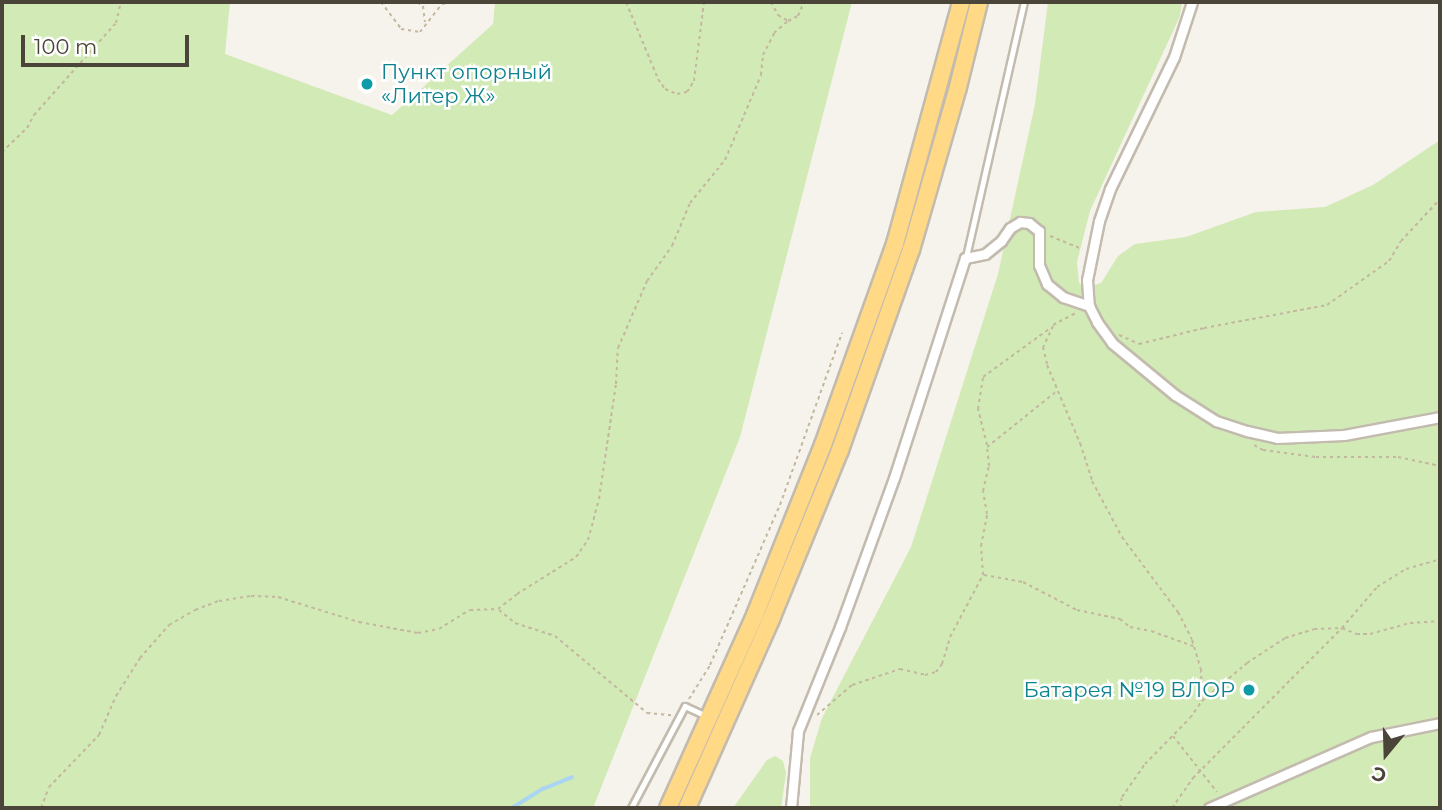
<!DOCTYPE html>
<meta charset="utf-8">
<style>
body{margin:0}
#map{position:relative;width:1442px;height:810px;overflow:hidden;background:#f6f3ec;font-family:Montserrat,sans-serif}
div>[style]{position:absolute}
[style*='--x']{left:calc(var(--x)*1px);top:calc(var(--y)*1px);width:calc(var(--w)*1px);rotate:calc(var(--a)*1deg)}
.green>*{inset:0;background:#d2eab5}
.stream>*{height:3.5px;margin:-1.75px;padding:0 1.75px;transform-origin:1.75px;border-radius:1.75px;background:#a9d4f2}
.path>*{height:2px;margin-top:-1px;transform-origin:0;background:repeating-linear-gradient(90deg,#c4b79f 0 3.5px,transparent 0 7px)}
.roads{filter:drop-shadow(2px 0 #c2bbae) drop-shadow(-2px 0 #c2bbae) drop-shadow(0 2px #c2bbae) drop-shadow(0 -2px #c2bbae)}
.service>*{height:4.5px;margin:-2.25px;padding:0 2.25px;transform-origin:2.25px;border-radius:2.25px;background:#fff}
.minor>*{height:9px;margin:-4.5px;padding:0 4.5px;transform-origin:4.5px;border-radius:4.5px;background:#fff}
.trunk>*{height:16px;margin:-8px;padding:0 8px;transform-origin:8px;border-radius:8px;background:#ffd985}
.dots>*{width:19px;height:19px;translate:-50% -50%;box-sizing:border-box;border:4px solid #fff;border-radius:50%}
span{translate:-50% -50%;white-space:nowrap;text-align:center;line-height:1.15;-webkit-text-stroke:5px #fff;paint-order:stroke}
.culture-label{font-size:21px;color:#0d838f}
.left{translate:0 -50%;text-align:left}
.right{translate:-100% -50%;text-align:right}
.frame{position:absolute;inset:0;border:4px solid #4b4439;pointer-events:none}
.north{position:absolute;left:1351px;top:719px;width:70px;height:70px;-webkit-text-stroke:5px #fff;paint-order:stroke;rotate:199deg;font-size:19px;font-weight:700;line-height:28px;text-align:center;color:#4b4439}
.north::after{content:'';display:block;margin:auto;width:24px;height:32px;background:#4b4439;clip-path:polygon(50% 0,100% 100%,50% 72%,0 100%)}
.scale{position:absolute;left:21px;top:35px;width:168px;height:32px;box-sizing:border-box;border:4px solid #4b4439;border-top:0;padding-left:9px;font-size:21px;line-height:24px;white-space:nowrap;color:#4b4439;-webkit-text-stroke:5px #fff;paint-order:stroke}
</style>
<div id="map">
<div class="green">
<i style="clip-path:polygon(2px 2px,230px 2px,225px 54px,392px 115px,493px 24px,495px 2px,852px 2px,740px 437px,593px 808px,2px 808px)"></i>
<i style="clip-path:polygon(1048px 2px,1182px 2px,1180px 16px,1090px 211px,1077px 262px,1079px 283px,1086px 288px,1101px 283px,1118px 256px,1135px 244px,1186px 237px,1256px 212px,1325px 207px,1373px 185px,1440px 140px,1440px 808px,810px 808px,810px 758px,822px 718px,911px 547px,998px 274px,1035px 104px)"></i>
<i style="clip-path:polygon(775px 756px,783px 761px,786px 773px,781px 808px,733px 808px,767px 760px)"></i>
</div>
<div class="stream">
<i style="--x:512;--y:808;--w:36;--a:-32"></i>
<i style="--x:543;--y:789;--w:31;--a:-22"></i>
</div>
<div class="path">
<i style="--x:381;--y:2;--w:34;--a:53"></i>
<i style="--x:401;--y:29;--w:19;--a:9"></i>
<i style="--x:420;--y:32;--w:36;--a:-52"></i>
<i style="--x:442;--y:4;--w:9;--a:-13"></i>
<i style="--x:417;--y:2;--w:7;--a:34"></i>
<i style="--x:423;--y:6;--w:16;--a:83"></i>
<i style="--x:626;--y:2;--w:83;--a:67.4"></i>
<i style="--x:658;--y:79;--w:12;--a:55"></i>
<i style="--x:665;--y:89;--w:13;--a:23"></i>
<i style="--x:677;--y:94;--w:10;--a:-11"></i>
<i style="--x:687;--y:92;--w:13;--a:-58"></i>
<i style="--x:694;--y:81;--w:80;--a:-82.8"></i>
<i style="--x:771;--y:2;--w:15;--a:62"></i>
<i style="--x:778;--y:15;--w:12;--a:31"></i>
<i style="--x:788;--y:21;--w:11;--a:-27"></i>
<i style="--x:798;--y:16;--w:15;--a:-67"></i>
<i style="--x:2;--y:152;--w:35;--a:-44"></i>
<i style="--x:27;--y:128;--w:15;--a:-62"></i>
<i style="--x:34;--y:115;--w:123;--a:-48.3"></i>
<i style="--x:116;--y:23;--w:22;--a:-77"></i>
<i style="--x:1050;--y:236;--w:35;--a:22"></i>
<i style="--x:1053;--y:325;--w:26;--a:-28"></i>
<i style="--x:1053;--y:326;--w:23;--a:115"></i>
<i style="--x:1043;--y:347;--w:18;--a:77"></i>
<i style="--x:1047;--y:365;--w:85;--a:67.1"></i>
<i style="--x:1080;--y:443;--w:40;--a:72"></i>
<i style="--x:1092;--y:481;--w:64;--a:61.8"></i>
<i style="--x:1122;--y:537;--w:94;--a:53.3"></i>
<i style="--x:1178;--y:612;--w:31;--a:63"></i>
<i style="--x:1192;--y:640;--w:30;--a:73"></i>
<i style="--x:1201;--y:669;--w:32;--a:88"></i>
<i style="--x:1119;--y:335;--w:22;--a:24"></i>
<i style="--x:1139;--y:344;--w:67;--a:-13.8"></i>
<i style="--x:1204;--y:328;--w:125;--a:-10.6"></i>
<i style="--x:1327;--y:305;--w:76;--a:-35.4"></i>
<i style="--x:1389;--y:261;--w:23;--a:-59"></i>
<i style="--x:1401;--y:241;--w:57;--a:-47.1"></i>
<i style="--x:987;--y:445;--w:37;--a:-104"></i>
<i style="--x:978;--y:409;--w:32;--a:-81"></i>
<i style="--x:983;--y:377;--w:82;--a:-36"></i>
<i style="--x:1254;--y:445;--w:10;--a:29"></i>
<i style="--x:1263;--y:450;--w:53;--a:7.5"></i>
<i style="--x:1316;--y:457;--w:82;--a:0"></i>
<i style="--x:1398;--y:457;--w:43;--a:12.1"></i>
<i style="--x:984;--y:575;--w:40;--a:10"></i>
<i style="--x:1023;--y:582;--w:61;--a:27.4"></i>
<i style="--x:1077;--y:610;--w:44;--a:11.8"></i>
<i style="--x:1120;--y:619;--w:13;--a:39"></i>
<i style="--x:1130;--y:627;--w:21;--a:11"></i>
<i style="--x:1151;--y:631;--w:45;--a:19.7"></i>
<i style="--x:499;--y:610;--w:21;--a:39"></i>
<i style="--x:515;--y:623;--w:42;--a:18"></i>
<i style="--x:555;--y:636;--w:120;--a:39.9"></i>
<i style="--x:647;--y:713;--w:25;--a:5"></i>
<i style="--x:689;--y:699;--w:40;--a:-58"></i>
<i style="--x:710;--y:665;--w:175;--a:-66.4"></i>
<i style="--x:780;--y:505;--w:183;--a:-70.2"></i>
<i style="--x:817;--y:715;--w:46;--a:-40.6"></i>
<i style="--x:852;--y:685;--w:51;--a:-18.4"></i>
<i style="--x:900;--y:669;--w:26;--a:13"></i>
<i style="--x:925;--y:675;--w:11;--a:-15"></i>
<i style="--x:936;--y:672;--w:10;--a:-53"></i>
<i style="--x:942;--y:664;--w:28;--a:-73"></i>
<i style="--x:950;--y:637;--w:70;--a:-62"></i>
<i style="--x:983;--y:575;--w:29;--a:-94"></i>
<i style="--x:981;--y:546;--w:33;--a:-79"></i>
<i style="--x:987;--y:514;--w:23;--a:-100"></i>
<i style="--x:983;--y:491;--w:26;--a:-77"></i>
<i style="--x:989;--y:466;--w:19;--a:-96"></i>
<i style="--x:987;--y:447;--w:90;--a:-38.7"></i>
<i style="--x:1173;--y:736;--w:71;--a:51.8"></i>
<i style="--x:41;--y:808;--w:22;--a:-69"></i>
<i style="--x:49;--y:787;--w:72;--a:-46.1"></i>
<i style="--x:99;--y:735;--w:43;--a:-66.4"></i>
<i style="--x:116;--y:696;--w:45;--a:-57.7"></i>
<i style="--x:140;--y:658;--w:44;--a:-48.7"></i>
<i style="--x:169;--y:625;--w:30;--a:-30"></i>
<i style="--x:195;--y:610;--w:26;--a:-21"></i>
<i style="--x:219;--y:601;--w:32;--a:-9"></i>
<i style="--x:251;--y:596;--w:27;--a:2"></i>
<i style="--x:278;--y:597;--w:85;--a:17.2"></i>
<i style="--x:359;--y:622;--w:60;--a:10.6"></i>
<i style="--x:418;--y:633;--w:21;--a:-11"></i>
<i style="--x:439;--y:629;--w:36;--a:-32"></i>
<i style="--x:470;--y:610;--w:28;--a:-2"></i>
<i style="--x:498;--y:609;--w:24;--a:-38"></i>
<i style="--x:517;--y:594;--w:70;--a:-32.1"></i>
<i style="--x:576;--y:557;--w:21;--a:-55"></i>
<i style="--x:588;--y:540;--w:42;--a:-75"></i>
<i style="--x:599;--y:499;--w:116;--a:-81.6"></i>
<i style="--x:616;--y:384;--w:36;--a:-87"></i>
<i style="--x:618;--y:348;--w:73;--a:-66.6"></i>
<i style="--x:647;--y:281;--w:43;--a:-54.5"></i>
<i style="--x:672;--y:246;--w:47;--a:-67.3"></i>
<i style="--x:690;--y:203;--w:55;--a:-50.9"></i>
<i style="--x:725;--y:160;--w:92;--a:-67"></i>
<i style="--x:761;--y:75;--w:20;--a:-84"></i>
<i style="--x:763;--y:55;--w:25;--a:-63"></i>
<i style="--x:774;--y:33;--w:18;--a:-41"></i>
<i style="--x:1120;--y:808;--w:11;--a:-80"></i>
<i style="--x:1122;--y:797;--w:40;--a:-55.1"></i>
<i style="--x:1145;--y:764;--w:64;--a:-45.6"></i>
<i style="--x:1190;--y:718;--w:21;--a:-55"></i>
<i style="--x:1202;--y:701;--w:59;--a:-40.2"></i>
<i style="--x:1247;--y:663;--w:45;--a:-33.3"></i>
<i style="--x:1285;--y:638;--w:30;--a:-17"></i>
<i style="--x:1314;--y:629;--w:28;--a:-2"></i>
<i style="--x:1342;--y:628;--w:15;--a:23"></i>
<i style="--x:1356;--y:634;--w:14;--a:0"></i>
<i style="--x:1370;--y:634;--w:41;--a:-15.4"></i>
<i style="--x:1410;--y:623;--w:30;--a:-4"></i>
<i style="--x:1172;--y:808;--w:37;--a:-55"></i>
<i style="--x:1193;--y:778;--w:211;--a:-45.2"></i>
<i style="--x:1342;--y:628;--w:54;--a:-49.5"></i>
<i style="--x:1377;--y:587;--w:34;--a:-32"></i>
<i style="--x:1406;--y:569;--w:35;--a:-16"></i>
</div>
<div class="roads">
<div class="service">
<i style="--x:966;--y:257;--w:262;--a:-77.2"></i>
<i style="--x:631;--y:808;--w:115;--a:-62.1"></i>
<i style="--x:685;--y:706;--w:21;--a:25"></i>
</div>
<div class="minor">
<i style="--x:1192;--y:2;--w:58;--a:108.1"></i>
<i style="--x:1174;--y:57;--w:147;--a:115.9"></i>
<i style="--x:1110;--y:189;--w:34;--a:109"></i>
<i style="--x:1099;--y:221;--w:60;--a:101.5"></i>
<i style="--x:1087;--y:280;--w:26;--a:86"></i>
<i style="--x:1089;--y:306;--w:18;--a:63"></i>
<i style="--x:1097;--y:322;--w:26;--a:54"></i>
<i style="--x:1112;--y:343;--w:82;--a:39.5"></i>
<i style="--x:1175;--y:395;--w:49;--a:32.4"></i>
<i style="--x:1216;--y:421;--w:33;--a:18"></i>
<i style="--x:1247;--y:431;--w:31;--a:13"></i>
<i style="--x:1277;--y:438;--w:67;--a:-2.6"></i>
<i style="--x:1344;--y:435;--w:98;--a:-10.6"></i>
<i style="--x:791;--y:808;--w:77;--a:-84.8"></i>
<i style="--x:798;--y:731;--w:112;--a:-68"></i>
<i style="--x:840;--y:627;--w:158;--a:-70.1"></i>
<i style="--x:894;--y:478;--w:231;--a:-72.1"></i>
<i style="--x:965;--y:258;--w:20;--a:-11"></i>
<i style="--x:985;--y:254;--w:21;--a:-39"></i>
<i style="--x:1001;--y:241;--w:16;--a:-55"></i>
<i style="--x:1010;--y:228;--w:12;--a:-31"></i>
<i style="--x:1020;--y:222;--w:9;--a:6"></i>
<i style="--x:1029;--y:223;--w:13;--a:39"></i>
<i style="--x:1039;--y:231;--w:34;--a:90"></i>
<i style="--x:1039;--y:265;--w:21;--a:67"></i>
<i style="--x:1047;--y:284;--w:21;--a:39"></i>
<i style="--x:1063;--y:297;--w:28;--a:19"></i>
<i style="--x:1209;--y:808;--w:177;--a:-23.7"></i>
<i style="--x:1371;--y:737;--w:70;--a:-11.5"></i>
</div>
<div class="trunk">
<i style="--x:668;--y:808;--w:212;--a:-65.7"></i>
<i style="--x:755;--y:615;--w:183;--a:-68.2"></i>
<i style="--x:823;--y:445;--w:214;--a:-70.3"></i>
<i style="--x:895;--y:244;--w:251;--a:-74.7"></i>
<i style="--x:687;--y:808;--w:207;--a:-66"></i>
<i style="--x:771;--y:619;--w:183;--a:-67.8"></i>
<i style="--x:840;--y:450;--w:212;--a:-70.5"></i>
<i style="--x:911;--y:250;--w:170;--a:-73.9"></i>
<i style="--x:958;--y:87;--w:88;--a:-76.1"></i>
</div>
</div>
<div class="dots">
<i style="left:367px;top:84px;background:#0f9aa8"></i>
<i style="left:1249px;top:690px;background:#0f9aa8"></i>
</div>
<div class="culture-label">
<span class="left" style="left:381px;top:84px">Пункт опорный<br>«Литер Ж»</span>
<span class="right" style="left:1235px;top:690px">Батарея №19 ВЛОР</span>
</div>
<div class="frame"></div>
<div class="north">С</div>
<div class="scale">100 m</div>
</div>
